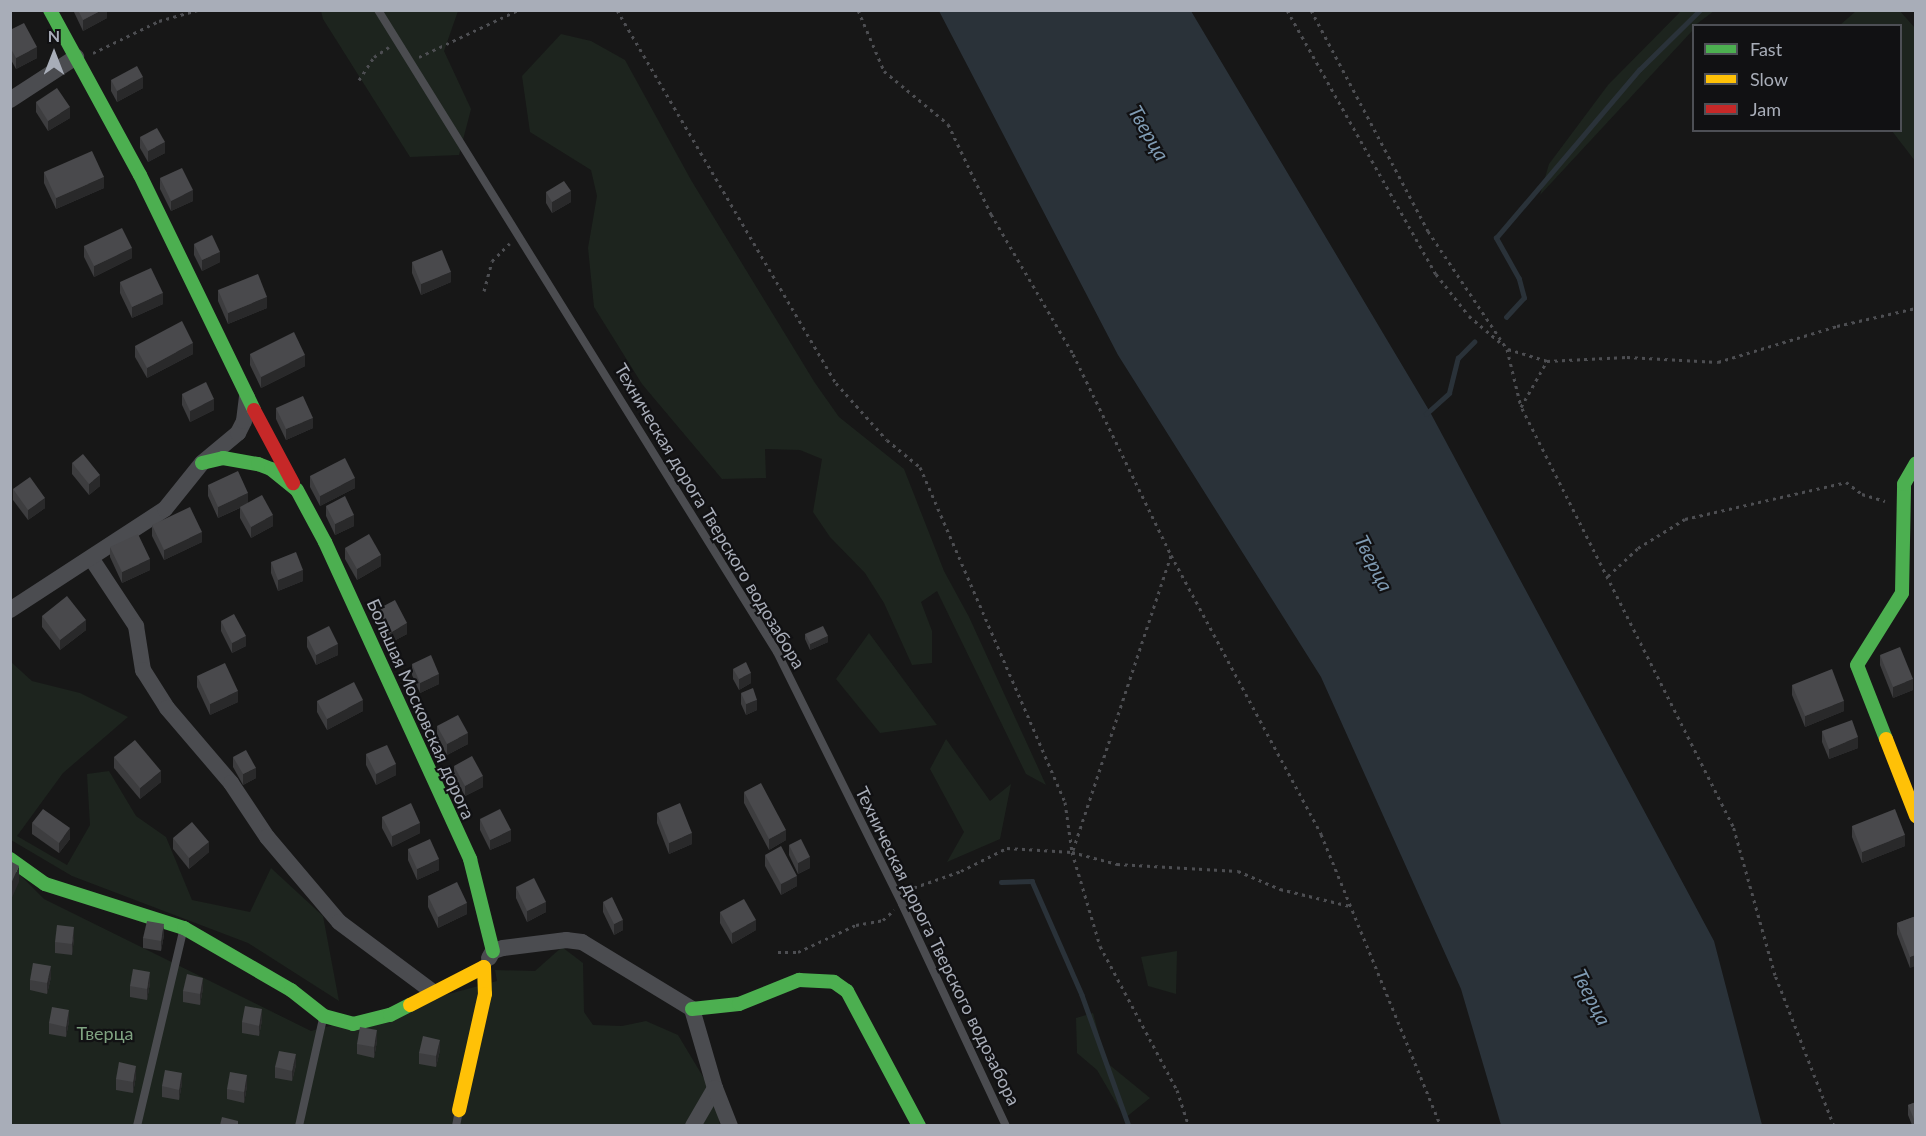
<!DOCTYPE html>
<meta charset="utf-8">
<style>
body{margin:0}
#map{position:relative;width:1926px;height:1136px;overflow:hidden;background:#171717;font-family:Lato,sans-serif}
div>[style]{position:absolute}
[style*='--x']{left:calc(var(--x)*1px);top:calc(var(--y)*1px);width:calc(var(--w)*1px);rotate:calc(var(--a)*1deg)}
.green>*{inset:0;background:#1d241e}
.water>*{inset:0;background:#2a3239}
.stream>*{height:4.5px;margin:-2.25px;padding:0 2.25px;transform-origin:2.25px;border-radius:2.25px;background:#2a3239}
.path>*{height:3px;margin-top:-1.5px;transform-origin:0;background:repeating-linear-gradient(90deg,#4d4e52 0 3px,transparent 0 7.5px)}
.lane>*{height:8px;margin:-4px;padding:0 4px;transform-origin:4px;border-radius:4px;background:#4b4c50}
.street>*{height:16px;margin:-8px;padding:0 8px;transform-origin:8px;border-radius:8px;background:#4b4c50}
.fast>*{height:14px;margin:-7px;padding:0 7px;transform-origin:7px;border-radius:7px;background:#4caf50}
.slow>*{height:14px;margin:-7px;padding:0 7px;transform-origin:7px;border-radius:7px;background:#ffc107}
.jam>*{height:14px;margin:-7px;padding:0 7px;transform-origin:7px;border-radius:7px;background:#c62828}
.wall>*{inset:0;background:#3d3d3f}
.shaded-wall>*{inset:0;background:#29292a}
.building>*{inset:0;background:#49494c}
span{translate:-50% -50%;white-space:nowrap;text-align:center;line-height:1.15;-webkit-text-stroke:4.5px #111113;paint-order:stroke}
.street-label{font-size:18px;color:#a8adb8}
.park-label{font-size:18px;color:#7fa381}
.water-label{font-size:20px;color:#7f9bb3;font-style:italic}
.frame{position:absolute;inset:0;border:12px solid #a8adb8;pointer-events:none}
.legend{position:absolute;left:1692px;top:24px;width:210px;height:108px;box-sizing:border-box;background:#111113;border:2px solid #4d4f55;margin:0;padding:8px 10px;list-style:none;font-size:18px;color:#a8adb8}
.legend li{display:flex;align-items:center;gap:12px;height:30px}
.legend b{width:30px;border:2px solid #4d4f55}
.north{position:absolute;left:24px;top:24px;width:60px;height:60px;-webkit-text-stroke:4px #111113;paint-order:stroke;rotate:0deg;font-size:16px;font-weight:700;line-height:24px;text-align:center;color:#a8adb8}
.north::after{content:'';display:block;margin:auto;width:21px;height:27px;background:#a8adb8;clip-path:polygon(50% 0,100% 100%,50% 72%,0 100%)}
</style>
<div id="map">
<div class="green">
<i style="clip-path:polygon(1899px 10px,1915px 28px,1915px 161px,1892px 131px,1900px 130px,1900px 26px,1840px 25px,1856px 11px)"></i>
<i style="clip-path:polygon(321px 11px,458px 11px,444px 51px,471px 109px,459px 155px,410px 157px,323px 19px)"></i>
<i style="clip-path:polygon(1681px 11px,1714px 11px,1694px 26px,1693px 30px,1540px 195px,1549px 164px,1608px 85px)"></i>
<i style="clip-path:polygon(561px 34px,591px 41px,625px 60px,691px 180px,815px 383px,839px 417px,904px 469px,944px 571px,969px 617px,1046px 785px,1026px 774px,937px 591px,921px 602px,932px 631px,932px 663px,912px 665px,884px 603px,865px 573px,830px 537px,813px 512px,822px 459px,800px 450px,765px 449px,766px 478px,722px 479px,642px 384px,594px 307px,588px 248px,597px 196px,591px 170px,530px 132px,522px 76px)"></i>
<i style="clip-path:polygon(869px 633px,937px 725px,880px 733px,836px 679px)"></i>
<i style="clip-path:polygon(11px 662px,32px 681px,80px 693px,128px 717px,63px 773px,17px 836px,67px 865px,90px 825px,87px 774px,109px 771px,136px 816px,166px 837px,192px 900px,250px 912px,271px 868px,323px 916px,339px 1001px,248px 943px,72px 876px,11px 840px)"></i>
<i style="clip-path:polygon(946px 739px,990px 801px,1011px 784px,1000px 839px,947px 862px,964px 832px,930px 769px)"></i>
<i style="clip-path:polygon(10px 865px,44px 899px,311px 1031px,497px 981px,495px 970px,535px 971px,562px 947px,583px 963px,584px 1012px,593px 1025px,622px 1026px,646px 1021px,678px 1035px,714px 1095px,720px 1125px,11px 1125px)"></i>
<i style="clip-path:polygon(1177px 951px,1176px 994px,1148px 986px,1141px 957px)"></i>
<i style="clip-path:polygon(1093px 1013px,1106px 1062px,1150px 1098px,1125px 1118px,1097px 1070px,1077px 1053px,1076px 1018px)"></i>
</div>
<div class="water">
<i style="clip-path:polygon(939px 11px,1191px 11px,1430px 412px,1714px 941px,1762px 1125px,1501px 1125px,1461px 989px,1321px 677px,1118px 355px)"></i>
</div>
<div class="stream">
<i style="--x:1506;--y:317;--w:26;--a:-47"></i>
<i style="--x:1524;--y:298;--w:20;--a:-105"></i>
<i style="--x:1519;--y:279;--w:47;--a:-119.3"></i>
<i style="--x:1496;--y:238;--w:221;--a:-49.6"></i>
<i style="--x:1639;--y:70;--w:86;--a:-44.5"></i>
<i style="--x:1426;--y:414;--w:31;--a:-42"></i>
<i style="--x:1449;--y:393;--w:36;--a:-76"></i>
<i style="--x:1458;--y:358;--w:23;--a:-45"></i>
<i style="--x:1001;--y:882;--w:31;--a:-2"></i>
<i style="--x:1032;--y:881;--w:124;--a:66.3"></i>
<i style="--x:1082;--y:995;--w:139;--a:70.3"></i>
</div>
<div class="path">
<i style="--x:617;--y:10;--w:433;--a:59.6"></i>
<i style="--x:836;--y:383;--w:76;--a:48.2"></i>
<i style="--x:887;--y:440;--w:43;--a:39.3"></i>
<i style="--x:920;--y:467;--w:365;--a:66.6"></i>
<i style="--x:1065;--y:802;--w:50;--a:82"></i>
<i style="--x:1072;--y:852;--w:98;--a:73.4"></i>
<i style="--x:1100;--y:946;--w:163;--a:61.9"></i>
<i style="--x:1177;--y:1090;--w:38;--a:72"></i>
<i style="--x:858;--y:10;--w:66;--a:66.9"></i>
<i style="--x:884;--y:71;--w:83;--a:39.6"></i>
<i style="--x:948;--y:124;--w:100;--a:64.5"></i>
<i style="--x:991;--y:214;--w:162;--a:59.6"></i>
<i style="--x:1073;--y:354;--w:224;--a:64"></i>
<i style="--x:1171;--y:555;--w:317;--a:61.7"></i>
<i style="--x:1321;--y:834;--w:316;--a:67.7"></i>
<i style="--x:1287;--y:10;--w:303;--a:60.6"></i>
<i style="--x:1436;--y:274;--w:53;--a:51.8"></i>
<i style="--x:1469;--y:316;--w:45;--a:40.5"></i>
<i style="--x:1311;--y:10;--w:250;--a:62.1"></i>
<i style="--x:1428;--y:231;--w:142;--a:56.2"></i>
<i style="--x:1507;--y:349;--w:60;--a:76.4"></i>
<i style="--x:93;--y:53;--w:73;--a:-25.9"></i>
<i style="--x:159;--y:21;--w:40;--a:-16"></i>
<i style="--x:419;--y:57;--w:110;--a:-25.4"></i>
<i style="--x:359;--y:80;--w:27;--a:-57"></i>
<i style="--x:374;--y:57;--w:18;--a:-34"></i>
<i style="--x:484;--y:291;--w:31;--a:-75"></i>
<i style="--x:492;--y:261;--w:25;--a:-45"></i>
<i style="--x:1508;--y:349;--w:41;--a:17.1"></i>
<i style="--x:1608;--y:576;--w:41;--a:-43"></i>
<i style="--x:1638;--y:548;--w:55;--a:-31.7"></i>
<i style="--x:1685;--y:519;--w:165;--a:-12.9"></i>
<i style="--x:1846;--y:482;--w:20;--a:37"></i>
<i style="--x:1862;--y:494;--w:24;--a:17"></i>
<i style="--x:1073;--y:850;--w:311;--a:-71.6"></i>
<i style="--x:907;--y:890;--w:57;--a:-19.4"></i>
<i style="--x:961;--y:871;--w:51;--a:-26.6"></i>
<i style="--x:1007;--y:848;--w:65;--a:3.5"></i>
<i style="--x:1072;--y:852;--w:47;--a:14.9"></i>
<i style="--x:1117;--y:864;--w:121;--a:3.3"></i>
<i style="--x:1238;--y:871;--w:46;--a:23.2"></i>
<i style="--x:1280;--y:889;--w:72;--a:13.7"></i>
<i style="--x:778;--y:952;--w:20;--a:0"></i>
<i style="--x:798;--y:952;--w:64;--a:-25"></i>
<i style="--x:856;--y:925;--w:27;--a:-10"></i>
<i style="--x:883;--y:920;--w:15;--a:-42"></i>
<i style="--x:1834;--y:1126;--w:162;--a:-111.3"></i>
<i style="--x:1775;--y:975;--w:155;--a:-105.7"></i>
<i style="--x:1733;--y:826;--w:470;--a:-116.8"></i>
<i style="--x:1521;--y:407;--w:53;--a:-60.5"></i>
<i style="--x:1547;--y:361;--w:80;--a:-2.9"></i>
<i style="--x:1627;--y:357;--w:91;--a:3.1"></i>
<i style="--x:1718;--y:362;--w:124;--a:-16.8"></i>
<i style="--x:1837;--y:326;--w:81;--a:-12.8"></i>
</div>
<div class="lane">
<i style="--x:378;--y:10;--w:756;--a:58.14"></i>
<i style="--x:777;--y:652;--w:281;--a:63.6"></i>
<i style="--x:902;--y:904;--w:245;--a:64.9"></i>
<i style="--x:137;--y:1126;--w:199;--a:-76.7"></i>
<i style="--x:299;--y:1126;--w:110;--a:-77.4"></i>
<i style="--x:456;--y:1126;--w:15;--a:-79"></i>
</div>
<div class="street">
<i style="--x:10;--y:100;--w:79;--a:-33.1"></i>
<i style="--x:91;--y:558;--w:82;--a:56.5"></i>
<i style="--x:136;--y:626;--w:45;--a:81"></i>
<i style="--x:143;--y:670;--w:45;--a:57.7"></i>
<i style="--x:167;--y:708;--w:99;--a:49.5"></i>
<i style="--x:231;--y:783;--w:65;--a:56.3"></i>
<i style="--x:267;--y:837;--w:111;--a:49.7"></i>
<i style="--x:339;--y:922;--w:117;--a:36.7"></i>
<i style="--x:10;--y:610;--w:185;--a:-33.1"></i>
<i style="--x:165;--y:509;--w:59;--a:-51.2"></i>
<i style="--x:202;--y:463;--w:47;--a:-39.8"></i>
<i style="--x:238;--y:433;--w:13;--a:-63"></i>
<i style="--x:244;--y:421;--w:24;--a:-83"></i>
<i style="--x:489;--y:958;--w:8;--a:-60"></i>
<i style="--x:493;--y:951;--w:10;--a:-17"></i>
<i style="--x:503;--y:948;--w:64;--a:-7.2"></i>
<i style="--x:566;--y:940;--w:16;--a:7"></i>
<i style="--x:582;--y:942;--w:129;--a:31.3"></i>
<i style="--x:692;--y:1009;--w:82;--a:73.8"></i>
<i style="--x:715;--y:1088;--w:44;--a:120.1"></i>
<i style="--x:715;--y:1088;--w:41;--a:68.5"></i>
</div>
<div class="fast">
<i style="--x:50;--y:10;--w:188;--a:61.4"></i>
<i style="--x:140;--y:175;--w:261;--a:64.1"></i>
<i style="--x:202;--y:463;--w:22;--a:-13"></i>
<i style="--x:223;--y:458;--w:36;--a:10"></i>
<i style="--x:258;--y:464;--w:14;--a:21"></i>
<i style="--x:271;--y:469;--w:33;--a:39"></i>
<i style="--x:297;--y:490;--w:59;--a:61.7"></i>
<i style="--x:325;--y:542;--w:349;--a:65.4"></i>
<i style="--x:470;--y:859;--w:95;--a:76"></i>
<i style="--x:1886;--y:739;--w:79;--a:-111.4"></i>
<i style="--x:1857;--y:665;--w:85;--a:-58"></i>
<i style="--x:1902;--y:593;--w:109;--a:-88.9"></i>
<i style="--x:1904;--y:484;--w:24;--a:-60"></i>
<i style="--x:10;--y:859;--w:43;--a:35.5"></i>
<i style="--x:45;--y:884;--w:146;--a:17.6"></i>
<i style="--x:184;--y:928;--w:124;--a:30.1"></i>
<i style="--x:291;--y:990;--w:42;--a:38.2"></i>
<i style="--x:324;--y:1016;--w:30;--a:15"></i>
<i style="--x:353;--y:1024;--w:38;--a:-14"></i>
<i style="--x:390;--y:1015;--w:22;--a:-27"></i>
<i style="--x:692;--y:1009;--w:47;--a:-6.1"></i>
<i style="--x:739;--y:1004;--w:65;--a:-21.8"></i>
<i style="--x:799;--y:980;--w:35;--a:3"></i>
<i style="--x:834;--y:982;--w:16;--a:35"></i>
<i style="--x:847;--y:991;--w:153;--a:61.9"></i>
</div>
<div class="slow">
<i style="--x:1886;--y:739;--w:83;--a:68.7"></i>
<i style="--x:410;--y:1005;--w:83;--a:-27.2"></i>
<i style="--x:484;--y:967;--w:27;--a:88"></i>
<i style="--x:485;--y:994;--w:119;--a:102.6"></i>
</div>
<div class="jam">
<i style="--x:254;--y:410;--w:83;--a:61.9"></i>
</div>
<div class="wall">
<i style="clip-path:polygon(73px 10px,107px 10px,107px 18px,83px 31px)"></i>
<i style="clip-path:polygon(10px 30px,37px 58px,16px 69px,10px 58px)"></i>
<i style="clip-path:polygon(111px 80px,143px 88px,117px 102px,111px 91px)"></i>
<i style="clip-path:polygon(36px 102px,70px 118px,48px 131px,36px 112px)"></i>
<i style="clip-path:polygon(140px 137px,165px 153px,148px 162px,140px 148px)"></i>
<i style="clip-path:polygon(44px 172px,104px 188px,56px 209px,44px 183px)"></i>
<i style="clip-path:polygon(160px 178px,193px 201px,171px 211px,160px 189px)"></i>
<i style="clip-path:polygon(546px 192px,571px 202px,552px 213px,546px 203px)"></i>
<i style="clip-path:polygon(194px 244px,220px 262px,202px 271px,194px 255px)"></i>
<i style="clip-path:polygon(84px 246px,132px 258px,94px 277px,84px 257px)"></i>
<i style="clip-path:polygon(412px 262px,451px 282px,421px 295px,412px 273px)"></i>
<i style="clip-path:polygon(120px 282px,163px 304px,132px 318px,120px 293px)"></i>
<i style="clip-path:polygon(218px 290px,267px 308px,228px 324px,218px 301px)"></i>
<i style="clip-path:polygon(135px 346px,193px 354px,147px 378px,135px 357px)"></i>
<i style="clip-path:polygon(250px 354px,305px 366px,261px 388px,250px 365px)"></i>
<i style="clip-path:polygon(182px 394px,214px 410px,190px 422px,182px 405px)"></i>
<i style="clip-path:polygon(276px 408px,313px 428px,286px 440px,276px 419px)"></i>
<i style="clip-path:polygon(72px 463px,100px 486px,89px 495px,72px 474px)"></i>
<i style="clip-path:polygon(310px 476px,355px 488px,320px 506px,310px 487px)"></i>
<i style="clip-path:polygon(208px 485px,248px 503px,273px 526px,251px 538px,240px 518px,240px 508px,218px 518px,208px 496px)"></i>
<i style="clip-path:polygon(13px 489px,45px 508px,28px 520px,13px 500px)"></i>
<i style="clip-path:polygon(326px 506px,354px 526px,335px 535px,326px 516px)"></i>
<i style="clip-path:polygon(152px 525px,202px 542px,164px 560px,152px 536px)"></i>
<i style="clip-path:polygon(110px 547px,150px 570px,122px 583px,110px 557px)"></i>
<i style="clip-path:polygon(345px 548px,381px 566px,357px 580px,345px 559px)"></i>
<i style="clip-path:polygon(271px 562px,303px 581px,278px 591px,271px 573px)"></i>
<i style="clip-path:polygon(378px 609px,407px 634px,390px 643px,378px 620px)"></i>
<i style="clip-path:polygon(42px 616px,86px 630px,60px 650px,42px 627px)"></i>
<i style="clip-path:polygon(221px 621px,246px 646px,232px 653px,221px 631px)"></i>
<i style="clip-path:polygon(805px 634px,828px 642px,810px 650px,805px 639px)"></i>
<i style="clip-path:polygon(307px 637px,338px 655px,316px 665px,307px 647px)"></i>
<i style="clip-path:polygon(1880px 655px,1913px 690px,1893px 698px,1880px 665px)"></i>
<i style="clip-path:polygon(412px 664px,439px 684px,420px 693px,412px 675px)"></i>
<i style="clip-path:polygon(733px 669px,751px 683px,739px 690px,733px 679px)"></i>
<i style="clip-path:polygon(197px 676px,238px 702px,210px 715px,197px 687px)"></i>
<i style="clip-path:polygon(1792px 685px,1844px 711px,1805px 727px,1792px 695px)"></i>
<i style="clip-path:polygon(741px 693px,757px 710px,746px 715px,741px 704px)"></i>
<i style="clip-path:polygon(317px 701px,363px 711px,327px 730px,317px 712px)"></i>
<i style="clip-path:polygon(437px 726px,468px 744px,447px 755px,437px 737px)"></i>
<i style="clip-path:polygon(1822px 731px,1858px 748px,1829px 759px,1822px 742px)"></i>
<i style="clip-path:polygon(366px 754px,396px 775px,376px 785px,366px 765px)"></i>
<i style="clip-path:polygon(114px 757px,161px 782px,140px 799px,114px 768px)"></i>
<i style="clip-path:polygon(233px 757px,256px 778px,243px 785px,233px 767px)"></i>
<i style="clip-path:polygon(454px 766px,483px 787px,465px 796px,454px 776px)"></i>
<i style="clip-path:polygon(744px 792px,786px 840px,769px 850px,744px 803px)"></i>
<i style="clip-path:polygon(657px 813px,692px 844px,669px 854px,657px 823px)"></i>
<i style="clip-path:polygon(382px 817px,420px 833px,392px 847px,382px 828px)"></i>
<i style="clip-path:polygon(480px 819px,511px 841px,490px 850px,480px 830px)"></i>
<i style="clip-path:polygon(32px 823px,70px 839px,59px 853px,32px 834px)"></i>
<i style="clip-path:polygon(1852px 826px,1905px 846px,1862px 863px,1852px 837px)"></i>
<i style="clip-path:polygon(173px 838px,209px 852px,189px 869px,173px 849px)"></i>
<i style="clip-path:polygon(789px 845px,810px 868px,798px 874px,789px 855px)"></i>
<i style="clip-path:polygon(408px 849px,439px 870px,417px 880px,408px 860px)"></i>
<i style="clip-path:polygon(765px 855px,797px 886px,781px 895px,765px 866px)"></i>
<i style="clip-path:polygon(516px 887px,546px 912px,527px 922px,516px 898px)"></i>
<i style="clip-path:polygon(428px 896px,467px 914px,438px 928px,428px 907px)"></i>
<i style="clip-path:polygon(603px 902px,623px 930px,614px 935px,603px 912px)"></i>
<i style="clip-path:polygon(720px 912px,756px 930px,732px 944px,720px 923px)"></i>
<i style="clip-path:polygon(1916px 916px,1910px 968px,1897px 934px,1897px 923px)"></i>
<i style="clip-path:polygon(164px 935px,161px 951px,143px 948px,143px 938px)"></i>
<i style="clip-path:polygon(74px 938px,72px 955px,55px 953px,55px 942px)"></i>
<i style="clip-path:polygon(51px 977px,47px 994px,30px 990px,30px 980px)"></i>
<i style="clip-path:polygon(150px 983px,147px 1000px,130px 997px,130px 986px)"></i>
<i style="clip-path:polygon(203px 988px,200px 1005px,183px 1002px,183px 991px)"></i>
<i style="clip-path:polygon(262px 1020px,259px 1036px,242px 1033px,242px 1022px)"></i>
<i style="clip-path:polygon(69px 1021px,66px 1037px,49px 1034px,49px 1023px)"></i>
<i style="clip-path:polygon(377px 1041px,374px 1058px,357px 1054px,357px 1044px)"></i>
<i style="clip-path:polygon(440px 1050px,436px 1067px,419px 1064px,419px 1053px)"></i>
<i style="clip-path:polygon(296px 1065px,292px 1081px,275px 1078px,275px 1067px)"></i>
<i style="clip-path:polygon(136px 1076px,133px 1093px,116px 1090px,116px 1079px)"></i>
<i style="clip-path:polygon(182px 1083px,179px 1100px,162px 1097px,162px 1086px)"></i>
<i style="clip-path:polygon(247px 1086px,244px 1103px,227px 1099px,227px 1089px)"></i>
<i style="clip-path:polygon(1916px 1102px,1916px 1125px,1912px 1125px,1908px 1115px,1908px 1105px)"></i>
</div>
<div class="shaded-wall">
<i style="clip-path:polygon(102px 10px,107px 10px,107px 18px,83px 31px,83px 20px)"></i>
<i style="clip-path:polygon(37px 47px,37px 58px,16px 69px,16px 58px)"></i>
<i style="clip-path:polygon(143px 77px,143px 88px,117px 102px,117px 91px)"></i>
<i style="clip-path:polygon(70px 107px,70px 118px,48px 131px,48px 121px)"></i>
<i style="clip-path:polygon(165px 142px,165px 153px,148px 162px,148px 151px)"></i>
<i style="clip-path:polygon(104px 177px,104px 188px,56px 209px,56px 198px)"></i>
<i style="clip-path:polygon(193px 190px,193px 201px,171px 211px,171px 201px)"></i>
<i style="clip-path:polygon(571px 191px,571px 202px,552px 213px,552px 202px)"></i>
<i style="clip-path:polygon(132px 248px,132px 258px,94px 277px,94px 266px)"></i>
<i style="clip-path:polygon(220px 252px,220px 262px,202px 271px,202px 260px)"></i>
<i style="clip-path:polygon(451px 272px,451px 282px,421px 295px,421px 284px)"></i>
<i style="clip-path:polygon(163px 293px,163px 304px,132px 318px,132px 307px)"></i>
<i style="clip-path:polygon(267px 297px,267px 308px,228px 324px,228px 313px)"></i>
<i style="clip-path:polygon(193px 343px,193px 354px,147px 378px,147px 368px)"></i>
<i style="clip-path:polygon(305px 355px,305px 366px,261px 388px,261px 377px)"></i>
<i style="clip-path:polygon(214px 399px,214px 410px,190px 422px,190px 411px)"></i>
<i style="clip-path:polygon(313px 418px,313px 428px,286px 440px,286px 429px)"></i>
<i style="clip-path:polygon(100px 475px,100px 486px,89px 495px,89px 484px)"></i>
<i style="clip-path:polygon(355px 478px,355px 488px,320px 506px,320px 496px)"></i>
<i style="clip-path:polygon(248px 493px,248px 504px,218px 518px,218px 507px)"></i>
<i style="clip-path:polygon(45px 498px,45px 508px,28px 520px,28px 510px)"></i>
<i style="clip-path:polygon(273px 515px,273px 526px,251px 538px,251px 527px)"></i>
<i style="clip-path:polygon(354px 515px,354px 526px,335px 535px,335px 524px)"></i>
<i style="clip-path:polygon(202px 532px,202px 542px,164px 560px,164px 550px)"></i>
<i style="clip-path:polygon(381px 555px,381px 566px,357px 580px,357px 569px)"></i>
<i style="clip-path:polygon(150px 559px,150px 570px,122px 583px,122px 572px)"></i>
<i style="clip-path:polygon(303px 570px,303px 581px,278px 591px,278px 580px)"></i>
<i style="clip-path:polygon(86px 620px,86px 630px,60px 650px,60px 640px)"></i>
<i style="clip-path:polygon(407px 623px,407px 634px,390px 643px,390px 633px)"></i>
<i style="clip-path:polygon(246px 636px,246px 646px,232px 653px,232px 643px)"></i>
<i style="clip-path:polygon(828px 636px,828px 642px,810px 650px,810px 644px)"></i>
<i style="clip-path:polygon(338px 644px,338px 655px,316px 665px,316px 655px)"></i>
<i style="clip-path:polygon(751px 673px,751px 683px,739px 690px,739px 679px)"></i>
<i style="clip-path:polygon(439px 674px,439px 684px,420px 693px,420px 683px)"></i>
<i style="clip-path:polygon(1913px 679px,1913px 690px,1893px 698px,1893px 687px)"></i>
<i style="clip-path:polygon(238px 691px,238px 702px,210px 715px,210px 704px)"></i>
<i style="clip-path:polygon(363px 700px,363px 711px,327px 730px,327px 719px)"></i>
<i style="clip-path:polygon(757px 700px,757px 710px,746px 715px,746px 704px)"></i>
<i style="clip-path:polygon(1844px 701px,1844px 711px,1805px 727px,1805px 716px)"></i>
<i style="clip-path:polygon(468px 733px,468px 744px,447px 755px,447px 744px)"></i>
<i style="clip-path:polygon(1858px 737px,1858px 748px,1829px 759px,1829px 749px)"></i>
<i style="clip-path:polygon(396px 764px,396px 775px,376px 785px,376px 774px)"></i>
<i style="clip-path:polygon(256px 768px,256px 778px,243px 785px,243px 774px)"></i>
<i style="clip-path:polygon(161px 771px,161px 782px,140px 799px,140px 788px)"></i>
<i style="clip-path:polygon(483px 776px,483px 787px,465px 796px,465px 786px)"></i>
<i style="clip-path:polygon(420px 823px,420px 833px,392px 847px,392px 836px)"></i>
<i style="clip-path:polygon(70px 828px,70px 839px,59px 853px,59px 843px)"></i>
<i style="clip-path:polygon(511px 830px,511px 841px,490px 850px,490px 840px)"></i>
<i style="clip-path:polygon(786px 830px,786px 840px,769px 850px,769px 839px)"></i>
<i style="clip-path:polygon(692px 833px,692px 844px,669px 854px,669px 843px)"></i>
<i style="clip-path:polygon(1905px 835px,1905px 846px,1862px 863px,1862px 852px)"></i>
<i style="clip-path:polygon(209px 842px,209px 852px,189px 869px,189px 858px)"></i>
<i style="clip-path:polygon(810px 857px,810px 868px,798px 874px,798px 863px)"></i>
<i style="clip-path:polygon(439px 859px,439px 870px,417px 880px,417px 869px)"></i>
<i style="clip-path:polygon(19px 866px,19px 882px,10px 902px,10px 886px)"></i>
<i style="clip-path:polygon(797px 876px,797px 886px,781px 895px,781px 884px)"></i>
<i style="clip-path:polygon(546px 902px,546px 912px,527px 922px,527px 911px)"></i>
<i style="clip-path:polygon(467px 903px,467px 914px,438px 928px,438px 917px)"></i>
<i style="clip-path:polygon(623px 920px,623px 930px,614px 935px,614px 924px)"></i>
<i style="clip-path:polygon(756px 920px,756px 930px,732px 944px,732px 933px)"></i>
<i style="clip-path:polygon(164px 924px,164px 935px,161px 951px,161px 941px)"></i>
<i style="clip-path:polygon(74px 927px,74px 938px,72px 955px,72px 944px)"></i>
<i style="clip-path:polygon(1916px 955px,1916px 966px,1910px 968px,1910px 957px)"></i>
<i style="clip-path:polygon(51px 966px,51px 977px,47px 994px,47px 983px)"></i>
<i style="clip-path:polygon(150px 972px,150px 983px,147px 1000px,147px 989px)"></i>
<i style="clip-path:polygon(203px 978px,203px 988px,200px 1005px,200px 994px)"></i>
<i style="clip-path:polygon(262px 1009px,262px 1020px,259px 1036px,259px 1026px)"></i>
<i style="clip-path:polygon(69px 1010px,69px 1021px,66px 1037px,66px 1027px)"></i>
<i style="clip-path:polygon(377px 1030px,377px 1041px,374px 1058px,374px 1047px)"></i>
<i style="clip-path:polygon(440px 1040px,440px 1050px,436px 1067px,436px 1056px)"></i>
<i style="clip-path:polygon(296px 1054px,296px 1065px,292px 1081px,292px 1071px)"></i>
<i style="clip-path:polygon(136px 1066px,136px 1076px,133px 1093px,133px 1082px)"></i>
<i style="clip-path:polygon(182px 1073px,182px 1083px,179px 1100px,179px 1090px)"></i>
<i style="clip-path:polygon(247px 1075px,247px 1086px,244px 1103px,244px 1092px)"></i>
</div>
<div class="building">
<i style="clip-path:polygon(78px 10px,102px 10px,83px 20px)"></i>
<i style="clip-path:polygon(24px 23px,37px 47px,16px 58px,10px 47px,10px 30px)"></i>
<i style="clip-path:polygon(137px 66px,143px 77px,117px 91px,111px 80px)"></i>
<i style="clip-path:polygon(57px 88px,70px 107px,48px 121px,36px 102px)"></i>
<i style="clip-path:polygon(157px 128px,165px 142px,148px 151px,140px 137px)"></i>
<i style="clip-path:polygon(92px 151px,104px 177px,56px 198px,44px 172px)"></i>
<i style="clip-path:polygon(182px 168px,193px 190px,171px 201px,160px 178px)"></i>
<i style="clip-path:polygon(564px 181px,571px 191px,552px 202px,546px 192px)"></i>
<i style="clip-path:polygon(122px 228px,132px 248px,94px 266px,84px 246px)"></i>
<i style="clip-path:polygon(212px 235px,220px 252px,202px 260px,194px 244px)"></i>
<i style="clip-path:polygon(442px 250px,451px 272px,421px 284px,412px 262px)"></i>
<i style="clip-path:polygon(151px 268px,163px 293px,132px 307px,120px 282px)"></i>
<i style="clip-path:polygon(258px 274px,267px 297px,228px 313px,218px 290px)"></i>
<i style="clip-path:polygon(182px 321px,193px 343px,147px 368px,135px 346px)"></i>
<i style="clip-path:polygon(294px 332px,305px 355px,261px 377px,250px 354px)"></i>
<i style="clip-path:polygon(206px 382px,214px 399px,190px 411px,182px 394px)"></i>
<i style="clip-path:polygon(303px 396px,313px 418px,286px 429px,276px 408px)"></i>
<i style="clip-path:polygon(83px 454px,100px 475px,89px 484px,72px 463px)"></i>
<i style="clip-path:polygon(345px 458px,355px 478px,320px 496px,310px 476px)"></i>
<i style="clip-path:polygon(238px 471px,248px 493px,218px 507px,208px 485px)"></i>
<i style="clip-path:polygon(30px 477px,45px 498px,28px 510px,13px 489px)"></i>
<i style="clip-path:polygon(262px 495px,273px 515px,251px 527px,240px 507px)"></i>
<i style="clip-path:polygon(345px 496px,354px 515px,335px 524px,326px 506px)"></i>
<i style="clip-path:polygon(190px 507px,202px 532px,164px 550px,152px 525px)"></i>
<i style="clip-path:polygon(138px 534px,150px 559px,122px 572px,110px 547px)"></i>
<i style="clip-path:polygon(369px 534px,381px 555px,357px 569px,345px 548px)"></i>
<i style="clip-path:polygon(296px 552px,303px 570px,278px 580px,271px 562px)"></i>
<i style="clip-path:polygon(67px 596px,86px 620px,60px 640px,42px 616px)"></i>
<i style="clip-path:polygon(395px 600px,407px 623px,390px 633px,378px 609px)"></i>
<i style="clip-path:polygon(234px 614px,246px 636px,232px 643px,221px 621px)"></i>
<i style="clip-path:polygon(329px 626px,338px 644px,316px 655px,307px 637px)"></i>
<i style="clip-path:polygon(823px 626px,828px 636px,810px 644px,805px 634px)"></i>
<i style="clip-path:polygon(1900px 647px,1913px 679px,1893px 687px,1880px 655px)"></i>
<i style="clip-path:polygon(431px 655px,439px 674px,420px 683px,412px 664px)"></i>
<i style="clip-path:polygon(746px 662px,751px 673px,739px 679px,733px 669px)"></i>
<i style="clip-path:polygon(225px 663px,238px 691px,210px 704px,197px 676px)"></i>
<i style="clip-path:polygon(1832px 669px,1844px 701px,1805px 716px,1792px 685px)"></i>
<i style="clip-path:polygon(354px 682px,363px 700px,327px 719px,317px 701px)"></i>
<i style="clip-path:polygon(753px 688px,757px 700px,746px 704px,741px 693px)"></i>
<i style="clip-path:polygon(458px 715px,468px 733px,447px 744px,437px 726px)"></i>
<i style="clip-path:polygon(1852px 720px,1858px 737px,1829px 749px,1822px 731px)"></i>
<i style="clip-path:polygon(135px 740px,161px 771px,140px 788px,114px 757px)"></i>
<i style="clip-path:polygon(387px 745px,396px 764px,376px 774px,366px 754px)"></i>
<i style="clip-path:polygon(246px 750px,256px 768px,243px 774px,233px 757px)"></i>
<i style="clip-path:polygon(472px 756px,483px 776px,465px 786px,454px 766px)"></i>
<i style="clip-path:polygon(761px 783px,786px 830px,769px 839px,744px 792px)"></i>
<i style="clip-path:polygon(411px 803px,420px 823px,392px 836px,382px 817px)"></i>
<i style="clip-path:polygon(680px 803px,692px 833px,669px 843px,657px 813px)"></i>
<i style="clip-path:polygon(43px 809px,70px 828px,59px 843px,32px 823px)"></i>
<i style="clip-path:polygon(500px 809px,511px 830px,490px 840px,480px 819px)"></i>
<i style="clip-path:polygon(1895px 809px,1905px 835px,1862px 852px,1852px 826px)"></i>
<i style="clip-path:polygon(192px 822px,209px 842px,189px 858px,173px 838px)"></i>
<i style="clip-path:polygon(430px 839px,439px 859px,417px 869px,408px 849px)"></i>
<i style="clip-path:polygon(801px 839px,810px 857px,798px 863px,789px 845px)"></i>
<i style="clip-path:polygon(781px 846px,797px 876px,781px 884px,765px 855px)"></i>
<i style="clip-path:polygon(10px 861px,19px 866px,10px 886px)"></i>
<i style="clip-path:polygon(534px 878px,546px 902px,527px 911px,516px 887px)"></i>
<i style="clip-path:polygon(457px 882px,467px 903px,438px 917px,428px 896px)"></i>
<i style="clip-path:polygon(612px 897px,623px 920px,614px 924px,603px 902px)"></i>
<i style="clip-path:polygon(744px 899px,756px 920px,732px 933px,720px 912px)"></i>
<i style="clip-path:polygon(1916px 916px,1916px 955px,1910px 957px,1897px 923px)"></i>
<i style="clip-path:polygon(147px 921px,164px 924px,161px 941px,143px 938px)"></i>
<i style="clip-path:polygon(57px 925px,74px 927px,72px 944px,55px 942px)"></i>
<i style="clip-path:polygon(33px 963px,51px 966px,47px 983px,30px 980px)"></i>
<i style="clip-path:polygon(133px 969px,150px 972px,147px 989px,130px 986px)"></i>
<i style="clip-path:polygon(187px 974px,203px 978px,200px 994px,183px 991px)"></i>
<i style="clip-path:polygon(245px 1006px,262px 1009px,259px 1026px,242px 1022px)"></i>
<i style="clip-path:polygon(52px 1007px,69px 1010px,66px 1027px,49px 1023px)"></i>
<i style="clip-path:polygon(360px 1027px,377px 1030px,374px 1047px,357px 1044px)"></i>
<i style="clip-path:polygon(423px 1036px,440px 1040px,436px 1056px,419px 1053px)"></i>
<i style="clip-path:polygon(279px 1051px,296px 1054px,292px 1071px,275px 1067px)"></i>
<i style="clip-path:polygon(119px 1062px,136px 1066px,133px 1082px,116px 1079px)"></i>
<i style="clip-path:polygon(165px 1070px,182px 1073px,179px 1090px,162px 1086px)"></i>
<i style="clip-path:polygon(230px 1072px,247px 1075px,244px 1092px,227px 1089px)"></i>
<i style="clip-path:polygon(1916px 1102px,1916px 1124px,1908px 1105px)"></i>
<i style="clip-path:polygon(222px 1117px,238px 1121px,238px 1125px,220px 1125px)"></i>
</div>
<div class="street-label">
<span style="left:710px;top:516px;rotate:59deg">Техническая дорога Тверского водозабора</span>
<span style="left:421px;top:709px;rotate:66deg">Большая Московская дорога</span>
<span style="left:938px;top:946px;rotate:64deg">Техническая дорога Тверского водозабора</span>
</div>
<div class="park-label">
<span style="left:105px;top:1033px">Тверца</span>
</div>
<div class="water-label">
<span style="left:1149px;top:133px;rotate:60deg">Тверца</span>
<span style="left:1374px;top:563px;rotate:63deg">Тверца</span>
<span style="left:1592px;top:997px;rotate:63deg">Тверца</span>
</div>
<div class="frame"></div>
<ul class="legend">
<li><b style="height:8px;background:#4caf50"></b>Fast</li>
<li><b style="height:8px;background:#ffc107"></b>Slow</li>
<li><b style="height:8px;background:#c62828"></b>Jam</li>
</ul>
<div class="north">N</div>
</div>
